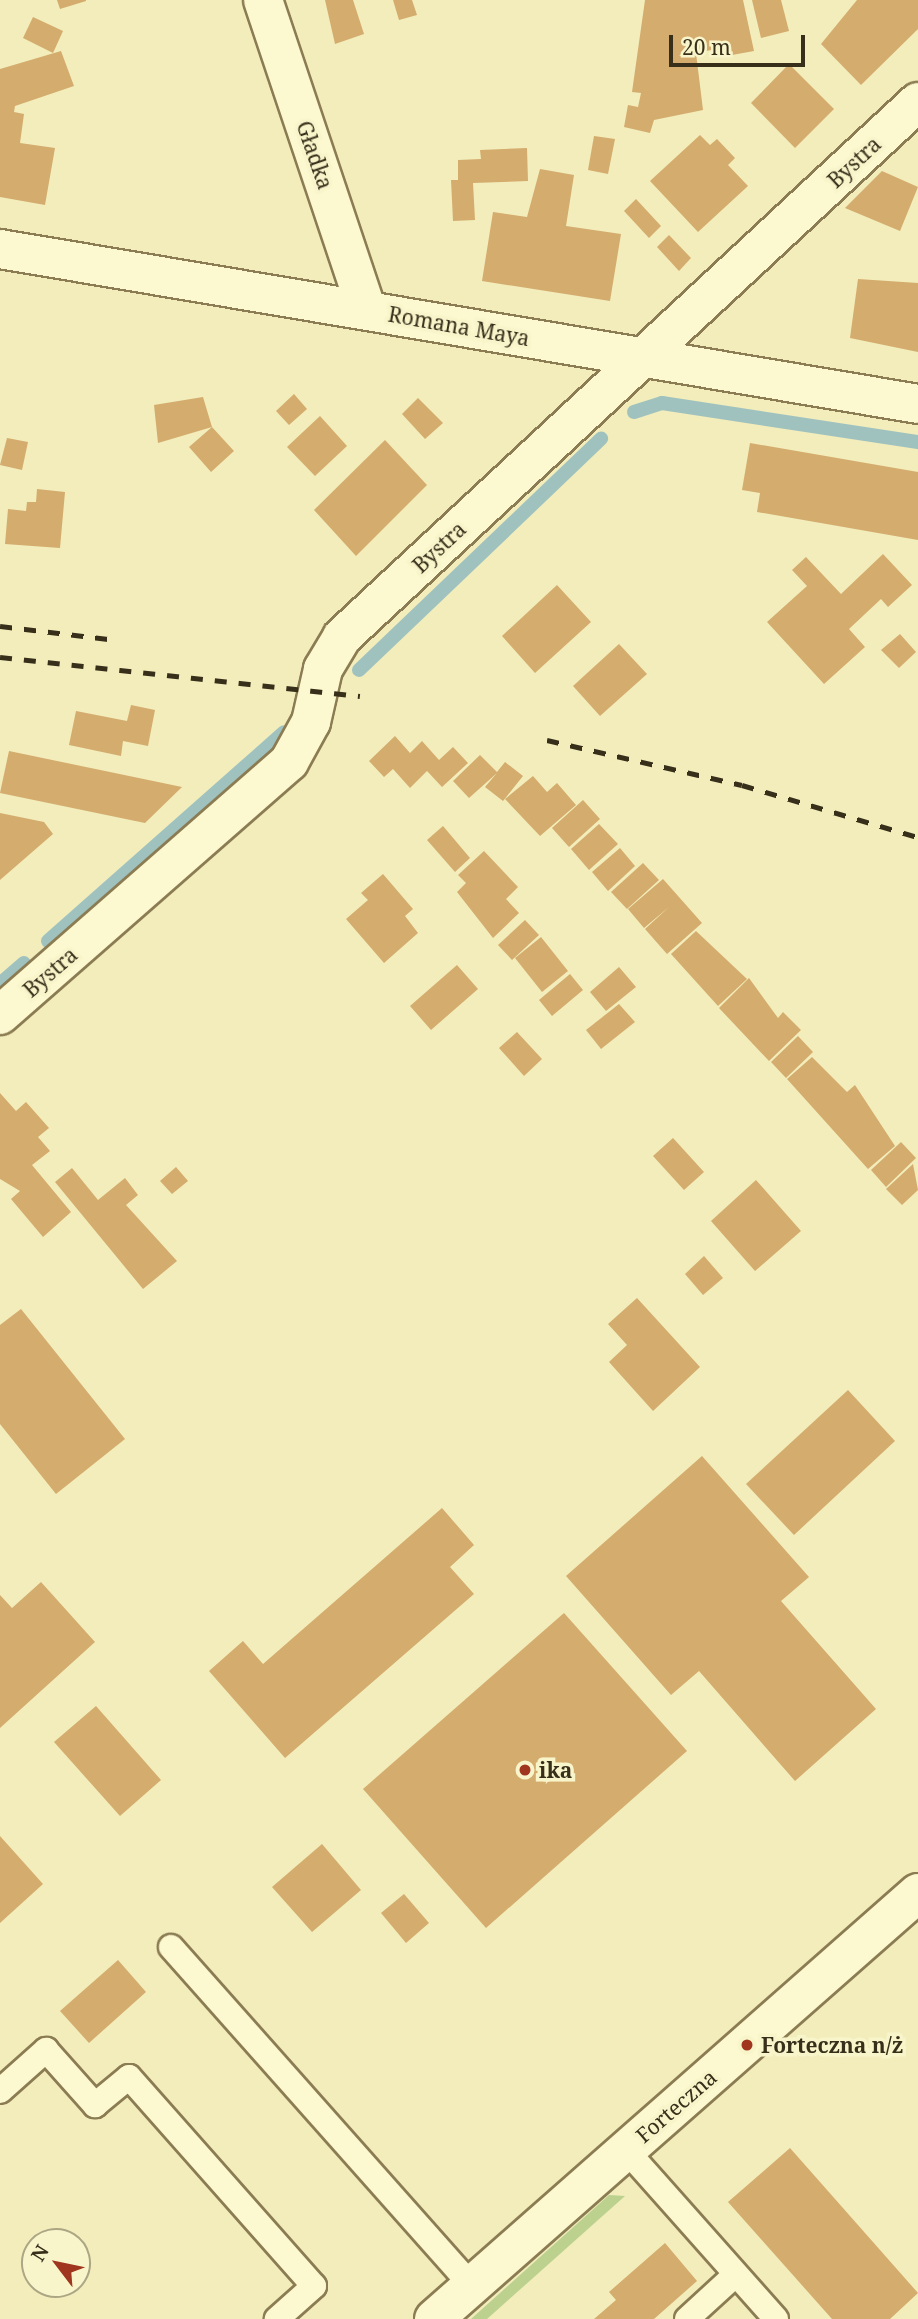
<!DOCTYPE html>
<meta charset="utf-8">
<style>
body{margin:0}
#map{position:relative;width:918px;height:2319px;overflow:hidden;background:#f2edbb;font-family:"Noto Serif",serif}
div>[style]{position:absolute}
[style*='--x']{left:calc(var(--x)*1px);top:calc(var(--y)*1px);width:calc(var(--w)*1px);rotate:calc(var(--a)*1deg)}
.green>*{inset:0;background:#bcd18e}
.stream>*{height:14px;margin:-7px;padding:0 7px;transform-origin:7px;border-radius:7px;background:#a0c2bf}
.building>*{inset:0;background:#d4ac6d}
.roads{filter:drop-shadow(2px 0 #8b7c53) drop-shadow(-2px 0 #8b7c53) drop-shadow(0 2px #8b7c53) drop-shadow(0 -2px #8b7c53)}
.service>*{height:24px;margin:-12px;padding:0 12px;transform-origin:12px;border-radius:12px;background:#fcf8cf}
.minor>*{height:38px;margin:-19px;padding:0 19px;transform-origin:19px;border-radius:19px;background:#fcf8cf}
.rail>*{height:5px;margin-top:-2.5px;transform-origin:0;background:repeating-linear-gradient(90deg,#382f1a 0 12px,transparent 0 24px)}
.dots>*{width:19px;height:19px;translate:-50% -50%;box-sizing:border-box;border:4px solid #f9f5cb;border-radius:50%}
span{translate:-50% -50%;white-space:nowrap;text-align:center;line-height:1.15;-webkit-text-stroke:7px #f9f5cb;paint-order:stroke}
.street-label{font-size:21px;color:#382f1a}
.poi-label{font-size:21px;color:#382f1a;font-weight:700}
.left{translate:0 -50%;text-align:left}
.north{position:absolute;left:21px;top:2228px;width:70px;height:70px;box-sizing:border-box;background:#f9f5cb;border:2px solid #aca684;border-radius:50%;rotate:302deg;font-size:19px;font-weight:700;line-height:28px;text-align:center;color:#382f1a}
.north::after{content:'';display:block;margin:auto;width:24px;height:32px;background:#a0361d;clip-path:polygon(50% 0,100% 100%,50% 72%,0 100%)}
.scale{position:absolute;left:669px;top:35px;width:136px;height:32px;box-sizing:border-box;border:4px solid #382f1a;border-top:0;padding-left:9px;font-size:21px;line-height:24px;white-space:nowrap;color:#382f1a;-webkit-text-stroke:5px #f9f5cb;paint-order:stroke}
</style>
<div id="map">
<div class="green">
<i style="clip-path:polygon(609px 2195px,625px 2196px,487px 2319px,471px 2319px)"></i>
</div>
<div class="stream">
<i style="--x:634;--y:412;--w:29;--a:-18"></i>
<i style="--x:662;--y:403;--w:259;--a:8.7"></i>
<i style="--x:359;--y:670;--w:335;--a:-43.7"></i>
<i style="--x:48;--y:941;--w:315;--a:-41.5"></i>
<i style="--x:2;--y:982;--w:29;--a:-41"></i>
</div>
<div class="building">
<i style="clip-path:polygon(57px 0,86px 0,86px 1px,60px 9px)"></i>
<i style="clip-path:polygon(325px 0,353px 0,364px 34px,335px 44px)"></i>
<i style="clip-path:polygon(393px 0,412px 0,417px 15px,399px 20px)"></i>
<i style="clip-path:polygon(645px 0,743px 0,754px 51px,732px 55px,731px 46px,696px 53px,703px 110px,654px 120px,650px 133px,624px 127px,628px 105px,638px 107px,641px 93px,632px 92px)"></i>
<i style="clip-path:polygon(752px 0,781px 0,789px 31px,761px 38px)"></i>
<i style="clip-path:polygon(857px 0,918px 0,918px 29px,861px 85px,821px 44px)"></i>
<i style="clip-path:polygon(33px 17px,63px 31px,53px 53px,23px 38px)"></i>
<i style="clip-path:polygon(61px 51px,74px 86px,15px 106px,14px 112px,24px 114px,20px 143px,55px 148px,45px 205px,0 197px,0 69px)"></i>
<i style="clip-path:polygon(789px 64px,834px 109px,795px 148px,751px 103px)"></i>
<i style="clip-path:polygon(700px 135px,710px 145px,717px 139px,735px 158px,728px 165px,748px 186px,698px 232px,650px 181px)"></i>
<i style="clip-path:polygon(594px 136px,615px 139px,608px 174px,588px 170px)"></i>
<i style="clip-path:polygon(527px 148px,528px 181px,473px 183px,475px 220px,453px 221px,451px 180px,458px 180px,458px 160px,481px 159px,480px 150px)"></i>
<i style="clip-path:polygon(540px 169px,574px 175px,566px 226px,621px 234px,610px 301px,482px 281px,493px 212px,527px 217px)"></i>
<i style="clip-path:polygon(882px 171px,918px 187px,900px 231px,845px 208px)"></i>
<i style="clip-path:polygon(636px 199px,661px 226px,649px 238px,624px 211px)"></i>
<i style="clip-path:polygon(669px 235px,691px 258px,679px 271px,657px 247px)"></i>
<i style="clip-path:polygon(858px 279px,918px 283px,918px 352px,850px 338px)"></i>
<i style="clip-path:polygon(294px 394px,307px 409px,289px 425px,276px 411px)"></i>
<i style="clip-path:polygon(203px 397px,212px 427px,234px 451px,211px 472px,189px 447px,212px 427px,158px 443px,154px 405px)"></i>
<i style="clip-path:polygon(418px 398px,443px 423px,425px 439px,402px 414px)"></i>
<i style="clip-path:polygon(320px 416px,347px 446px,315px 476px,287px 447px)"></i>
<i style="clip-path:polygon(7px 438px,28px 442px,22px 470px,0 465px)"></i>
<i style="clip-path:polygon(385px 440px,427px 485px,356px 556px,314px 510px)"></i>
<i style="clip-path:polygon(750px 443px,918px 472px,918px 540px,757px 512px,760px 493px,742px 490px)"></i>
<i style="clip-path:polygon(37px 489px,65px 492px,60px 548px,5px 544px,8px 509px,26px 511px,27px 502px,36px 502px)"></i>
<i style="clip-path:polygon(883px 554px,912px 585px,888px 607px,881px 599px,849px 629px,865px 647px,824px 684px,767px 622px,807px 586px,792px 570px,806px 557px,841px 594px)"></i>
<i style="clip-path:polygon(557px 585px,591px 622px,535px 673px,502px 636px)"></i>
<i style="clip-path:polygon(900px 634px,916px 652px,899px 668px,881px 650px)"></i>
<i style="clip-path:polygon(619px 644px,647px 674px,600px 716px,573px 686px)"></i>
<i style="clip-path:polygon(131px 705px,155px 710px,148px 746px,123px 741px,121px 756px,69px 745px,76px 711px,127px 721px)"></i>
<i style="clip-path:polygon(395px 736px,410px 753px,422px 741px,439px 760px,453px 747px,468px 763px,442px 787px,427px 771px,410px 788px,393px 769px,384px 777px,369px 761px)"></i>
<i style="clip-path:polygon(9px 751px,182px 787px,145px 823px,0 793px)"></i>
<i style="clip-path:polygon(480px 755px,497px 772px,505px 762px,523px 776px,503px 801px,485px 787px,497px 773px,469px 798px,453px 781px)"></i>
<i style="clip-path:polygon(533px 776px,547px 792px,557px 783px,576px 805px,540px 836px,505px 799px)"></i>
<i style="clip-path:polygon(583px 800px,600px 819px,569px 847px,552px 828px)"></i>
<i style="clip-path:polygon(0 813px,44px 822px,53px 834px,0 880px)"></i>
<i style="clip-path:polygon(599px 824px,618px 844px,589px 870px,571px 849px)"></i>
<i style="clip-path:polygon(443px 826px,470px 858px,455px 872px,427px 840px)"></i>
<i style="clip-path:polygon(620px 848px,635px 866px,608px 891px,592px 872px)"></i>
<i style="clip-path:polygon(484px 851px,518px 887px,506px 899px,519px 913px,493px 938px,457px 892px,466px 883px,458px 875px)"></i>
<i style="clip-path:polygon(643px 863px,659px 880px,627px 909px,611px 892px)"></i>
<i style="clip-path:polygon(383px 874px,413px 909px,405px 916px,418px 933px,384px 963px,346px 919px,368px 900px,361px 893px)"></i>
<i style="clip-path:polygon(663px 879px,702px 923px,667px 954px,645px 929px,669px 907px,644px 928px,628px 909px)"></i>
<i style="clip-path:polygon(525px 920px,539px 935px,512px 960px,498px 945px)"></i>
<i style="clip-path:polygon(696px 931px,747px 979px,718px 1006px,671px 954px)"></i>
<i style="clip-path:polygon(541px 937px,568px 971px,542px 992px,515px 958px)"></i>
<i style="clip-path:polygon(457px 965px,478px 989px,431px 1030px,410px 1006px)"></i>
<i style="clip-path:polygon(619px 967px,636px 987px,606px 1011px,590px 992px)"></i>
<i style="clip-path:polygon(570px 974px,583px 990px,552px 1016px,539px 1000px)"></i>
<i style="clip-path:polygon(749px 978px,778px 1018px,783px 1012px,801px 1030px,769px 1061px,719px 1008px)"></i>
<i style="clip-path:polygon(619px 1004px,635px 1022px,601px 1049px,586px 1030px)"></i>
<i style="clip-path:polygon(517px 1032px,542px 1059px,524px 1076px,499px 1048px)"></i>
<i style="clip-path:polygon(798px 1036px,813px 1052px,786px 1078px,771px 1062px)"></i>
<i style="clip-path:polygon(812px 1057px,847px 1092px,855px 1085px,895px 1146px,868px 1169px,787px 1079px)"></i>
<i style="clip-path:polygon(0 1093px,16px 1111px,26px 1102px,49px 1128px,38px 1137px,50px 1151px,32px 1165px,71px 1212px,43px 1237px,11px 1199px,20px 1191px,0 1179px)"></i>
<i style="clip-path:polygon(673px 1138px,704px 1172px,684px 1190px,653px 1156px)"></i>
<i style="clip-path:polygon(901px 1142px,916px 1158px,886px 1187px,871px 1170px)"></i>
<i style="clip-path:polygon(913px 1164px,918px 1190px,902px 1205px,886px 1189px)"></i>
<i style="clip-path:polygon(176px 1167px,188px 1181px,172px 1194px,160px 1181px)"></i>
<i style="clip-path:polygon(72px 1168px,98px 1200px,125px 1178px,138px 1195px,126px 1205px,177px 1261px,143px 1289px,55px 1182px)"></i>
<i style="clip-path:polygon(756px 1180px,801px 1231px,755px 1271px,711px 1221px)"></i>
<i style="clip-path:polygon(704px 1256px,723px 1278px,703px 1295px,685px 1274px)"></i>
<i style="clip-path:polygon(637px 1298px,700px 1367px,653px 1411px,609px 1362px,627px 1345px,608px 1324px)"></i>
<i style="clip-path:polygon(21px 1309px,125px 1439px,56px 1494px,0 1424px,0 1325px)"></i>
<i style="clip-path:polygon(848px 1390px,895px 1441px,794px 1535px,746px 1484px)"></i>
<i style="clip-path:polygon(702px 1456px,809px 1577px,781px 1601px,876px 1709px,795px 1781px,699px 1671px,671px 1695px,566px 1576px)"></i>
<i style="clip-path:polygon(442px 1508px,474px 1545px,450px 1567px,474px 1594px,285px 1758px,209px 1671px,243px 1641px,263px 1664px)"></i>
<i style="clip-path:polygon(41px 1582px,95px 1642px,0 1728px,0 1595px,12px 1608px)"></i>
<i style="clip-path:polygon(564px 1613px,687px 1751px,486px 1928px,363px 1789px)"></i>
<i style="clip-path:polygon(96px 1706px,161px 1780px,120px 1816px,54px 1742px)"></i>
<i style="clip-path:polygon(0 1836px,43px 1884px,0 1923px)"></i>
<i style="clip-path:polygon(322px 1844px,361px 1890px,312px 1932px,272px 1887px)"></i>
<i style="clip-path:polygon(404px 1894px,429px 1923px,406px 1943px,381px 1913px)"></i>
<i style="clip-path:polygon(118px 1960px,146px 1992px,89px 2043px,60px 2011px)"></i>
<i style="clip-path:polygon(790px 2148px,918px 2293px,890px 2319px,832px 2319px,728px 2202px)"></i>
<i style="clip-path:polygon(665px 2243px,697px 2281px,654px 2319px,594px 2319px,616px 2300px,609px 2292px)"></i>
</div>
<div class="roads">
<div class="service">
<i style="--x:171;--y:1947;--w:453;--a:48.4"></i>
<i style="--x:0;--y:2091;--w:62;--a:-41.7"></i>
<i style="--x:46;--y:2050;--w:74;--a:48.3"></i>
<i style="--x:95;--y:2105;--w:44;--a:-39.5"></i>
<i style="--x:129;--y:2077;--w:279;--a:48.5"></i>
<i style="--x:314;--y:2286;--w:50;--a:138.3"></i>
<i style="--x:626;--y:2150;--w:226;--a:48.4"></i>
<i style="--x:687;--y:2319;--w:65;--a:-42.5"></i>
</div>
<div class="minor">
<i style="--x:263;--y:0;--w:327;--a:71.5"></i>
<i style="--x:0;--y:249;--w:931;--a:9.58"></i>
<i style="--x:0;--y:1015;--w:384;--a:-41.2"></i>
<i style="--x:289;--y:762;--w:46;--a:-61.2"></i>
<i style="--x:311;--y:722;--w:54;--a:-77.2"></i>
<i style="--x:323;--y:669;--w:37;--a:-59"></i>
<i style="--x:342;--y:637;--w:786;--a:-42.89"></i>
<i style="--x:434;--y:2319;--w:645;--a:-41.35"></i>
</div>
</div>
<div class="rail">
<i style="--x:0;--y:626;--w:109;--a:6.9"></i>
<i style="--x:0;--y:657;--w:362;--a:6.2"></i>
<i style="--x:547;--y:740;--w:200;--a:13"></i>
<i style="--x:742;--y:785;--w:184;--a:16.5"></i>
</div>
<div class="dots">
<i style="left:525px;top:1770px;background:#a0361d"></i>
<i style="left:747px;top:2045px;background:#a0361d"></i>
</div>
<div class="street-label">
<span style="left:315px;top:155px;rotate:71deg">Gładka</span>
<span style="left:854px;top:162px;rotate:-43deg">Bystra</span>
<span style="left:459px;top:326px;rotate:10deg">Romana Maya</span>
<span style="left:439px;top:547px;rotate:-43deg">Bystra</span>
<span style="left:50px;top:972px;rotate:-41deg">Bystra</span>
<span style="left:676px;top:2106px;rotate:-41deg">Forteczna</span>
</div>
<div class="poi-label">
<span class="left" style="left:539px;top:1770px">ika</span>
<span class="left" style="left:761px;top:2045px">Forteczna n/ż</span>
</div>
<div class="north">N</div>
<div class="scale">20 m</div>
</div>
